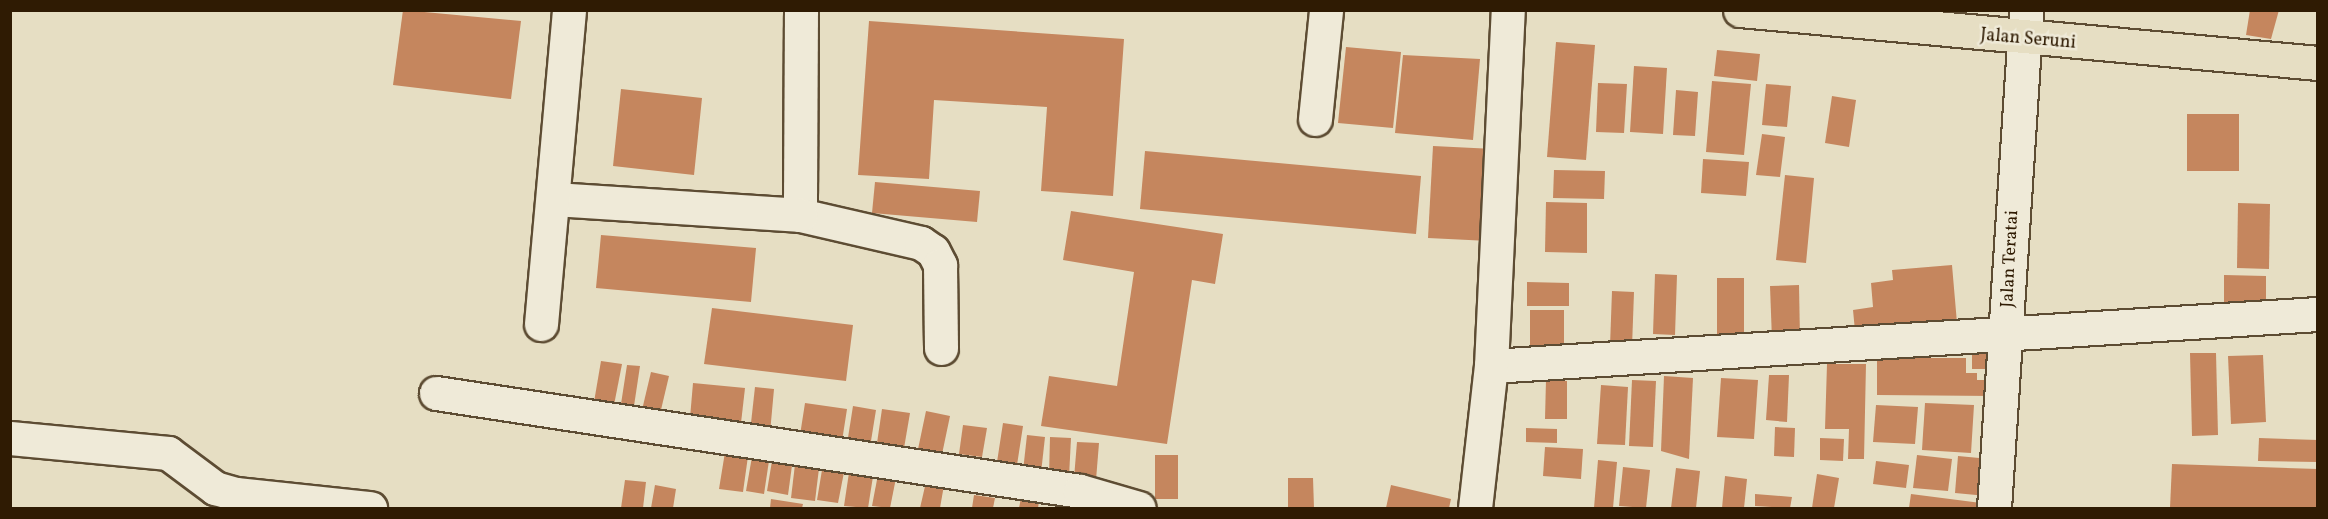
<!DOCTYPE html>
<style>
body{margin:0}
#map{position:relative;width:2328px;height:519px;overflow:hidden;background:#e6dec3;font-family:Vollkorn,serif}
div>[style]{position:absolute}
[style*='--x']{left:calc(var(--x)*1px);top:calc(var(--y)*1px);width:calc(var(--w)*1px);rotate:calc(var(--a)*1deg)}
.building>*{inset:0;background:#c5865e}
.roads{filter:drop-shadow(2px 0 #5d4c33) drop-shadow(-2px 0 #5d4c33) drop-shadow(0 2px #5d4c33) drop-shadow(0 -2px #5d4c33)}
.minor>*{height:33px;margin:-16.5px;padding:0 16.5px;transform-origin:16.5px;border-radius:16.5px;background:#efead8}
.major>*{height:33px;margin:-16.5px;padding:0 16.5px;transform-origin:16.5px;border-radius:16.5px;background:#e6dec3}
span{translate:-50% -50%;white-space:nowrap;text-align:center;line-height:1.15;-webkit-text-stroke:5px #efead8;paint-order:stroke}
.street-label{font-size:18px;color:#2f1b03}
.frame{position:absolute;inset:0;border:12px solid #2f1b03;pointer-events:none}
</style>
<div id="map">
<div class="building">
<i style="clip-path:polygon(403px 10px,521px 21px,511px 99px,393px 85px)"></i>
<i style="clip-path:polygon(2250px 10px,2279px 10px,2271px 39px,2246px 35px)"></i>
<i style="clip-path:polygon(869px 21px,1124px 39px,1113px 196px,1041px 191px,1047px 107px,934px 100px,929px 179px,858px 175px)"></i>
<i style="clip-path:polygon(1556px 42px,1595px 45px,1586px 160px,1547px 157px)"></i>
<i style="clip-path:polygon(1346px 47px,1401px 52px,1393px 128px,1338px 123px)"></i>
<i style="clip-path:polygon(1717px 50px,1760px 54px,1757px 81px,1714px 76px)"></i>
<i style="clip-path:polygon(1403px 55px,1480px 59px,1473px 140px,1395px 133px)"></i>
<i style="clip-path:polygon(1634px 66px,1667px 68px,1663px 134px,1630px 132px)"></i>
<i style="clip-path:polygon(1712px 81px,1751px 84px,1744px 155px,1706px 152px)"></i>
<i style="clip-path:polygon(1598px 83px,1627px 84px,1624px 133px,1596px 132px)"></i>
<i style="clip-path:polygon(1766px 84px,1791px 86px,1787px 127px,1762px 125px)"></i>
<i style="clip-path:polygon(621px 89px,702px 98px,694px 175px,613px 166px)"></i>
<i style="clip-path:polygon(1676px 90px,1698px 92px,1695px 136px,1673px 135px)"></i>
<i style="clip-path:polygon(1832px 96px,1856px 100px,1849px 147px,1825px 143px)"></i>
<i style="clip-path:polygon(2187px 114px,2239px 114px,2239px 171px,2187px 171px)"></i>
<i style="clip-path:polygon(1762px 134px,1785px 137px,1780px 177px,1756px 175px)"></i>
<i style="clip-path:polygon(1433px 146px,1494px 149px,1489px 241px,1428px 238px)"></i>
<i style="clip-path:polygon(1145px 151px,1421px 176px,1416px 234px,1140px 209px)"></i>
<i style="clip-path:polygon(1703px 159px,1749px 162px,1746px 196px,1701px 193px)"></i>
<i style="clip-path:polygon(1554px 170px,1605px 171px,1604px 199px,1553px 198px)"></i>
<i style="clip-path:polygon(1785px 175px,1814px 178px,1806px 263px,1776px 260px)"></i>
<i style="clip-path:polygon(875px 182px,980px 191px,977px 222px,872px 213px)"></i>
<i style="clip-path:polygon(1546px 202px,1587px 203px,1587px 253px,1545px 252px)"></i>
<i style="clip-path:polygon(2238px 203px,2270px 204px,2269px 269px,2237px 268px)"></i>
<i style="clip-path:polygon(1071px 211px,1223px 234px,1215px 284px,1192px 280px,1167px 444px,1041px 426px,1049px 376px,1117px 386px,1134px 272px,1063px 260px)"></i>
<i style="clip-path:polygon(601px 235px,756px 248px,751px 302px,596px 288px)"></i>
<i style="clip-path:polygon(1952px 265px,1957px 323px,1855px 331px,1853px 310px,1873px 307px,1871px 283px,1893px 280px,1892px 270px)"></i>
<i style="clip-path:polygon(1655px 274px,1677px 275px,1675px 335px,1653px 334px)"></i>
<i style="clip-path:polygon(2224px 275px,2266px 276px,2266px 308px,2224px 307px)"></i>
<i style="clip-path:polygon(1717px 278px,1744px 278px,1744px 337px,1717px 337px)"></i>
<i style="clip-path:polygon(1527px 282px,1569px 283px,1569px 306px,1527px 306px)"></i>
<i style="clip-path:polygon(1799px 285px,1800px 339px,1772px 340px,1770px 286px)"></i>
<i style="clip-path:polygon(1612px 291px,1634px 292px,1632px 347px,1610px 346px)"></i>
<i style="clip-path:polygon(712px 308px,853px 325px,846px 381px,704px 364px)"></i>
<i style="clip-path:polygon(1530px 310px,1564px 310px,1564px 358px,1530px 358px)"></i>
<i style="clip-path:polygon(1972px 352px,1994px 352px,1993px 369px,1972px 369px)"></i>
<i style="clip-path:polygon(2190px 353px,2216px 353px,2218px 435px,2192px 436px)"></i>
<i style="clip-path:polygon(2263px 355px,2266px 422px,2231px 424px,2228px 356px)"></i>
<i style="clip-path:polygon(1877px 358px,1966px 358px,1966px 373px,1977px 373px,1977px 380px,1994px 380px,1993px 396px,1877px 395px)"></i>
<i style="clip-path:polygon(601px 361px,622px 364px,614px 405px,594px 402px)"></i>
<i style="clip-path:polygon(1827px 364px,1866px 364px,1864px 459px,1848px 459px,1849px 429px,1825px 429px)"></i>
<i style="clip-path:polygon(627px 365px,640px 366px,634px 406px,621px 404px)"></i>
<i style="clip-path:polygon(651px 372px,669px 376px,660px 414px,642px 410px)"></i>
<i style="clip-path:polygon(1769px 375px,1789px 375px,1787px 422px,1766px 420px)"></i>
<i style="clip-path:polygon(1664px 376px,1693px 378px,1689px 459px,1661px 451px)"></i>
<i style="clip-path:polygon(1721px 378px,1758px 380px,1754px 439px,1717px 437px)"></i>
<i style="clip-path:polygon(1546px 380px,1567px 381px,1567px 419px,1545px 419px)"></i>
<i style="clip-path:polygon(1632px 380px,1656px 381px,1653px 447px,1629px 446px)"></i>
<i style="clip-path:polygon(693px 383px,745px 388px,741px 423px,690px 418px)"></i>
<i style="clip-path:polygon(1601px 385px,1628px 387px,1625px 445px,1597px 444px)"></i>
<i style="clip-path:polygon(755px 387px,774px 389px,770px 433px,750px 432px)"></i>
<i style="clip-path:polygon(805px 403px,847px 409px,842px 441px,800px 435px)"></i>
<i style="clip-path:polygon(1925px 403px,1974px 405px,1971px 453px,1922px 450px)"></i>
<i style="clip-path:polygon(1876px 405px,1918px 407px,1915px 444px,1873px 442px)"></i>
<i style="clip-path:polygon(853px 406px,876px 410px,870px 447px,847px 444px)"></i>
<i style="clip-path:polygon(882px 409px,910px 413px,903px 454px,876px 450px)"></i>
<i style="clip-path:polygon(926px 411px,950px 416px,941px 459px,917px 454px)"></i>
<i style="clip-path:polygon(1003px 423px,1023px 426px,1017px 465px,997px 462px)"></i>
<i style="clip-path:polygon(963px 425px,987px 428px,982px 457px,959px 454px)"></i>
<i style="clip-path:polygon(1775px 427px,1795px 428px,1794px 457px,1774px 456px)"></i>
<i style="clip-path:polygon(1526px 428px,1557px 429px,1557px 443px,1526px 442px)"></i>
<i style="clip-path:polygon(1027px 435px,1045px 437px,1041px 473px,1023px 471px)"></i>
<i style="clip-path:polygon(1050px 437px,1071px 438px,1069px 477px,1049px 477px)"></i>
<i style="clip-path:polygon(1820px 438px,1844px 439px,1843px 461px,1820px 460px)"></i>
<i style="clip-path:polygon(2259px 438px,2318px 440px,2318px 462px,2258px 461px)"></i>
<i style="clip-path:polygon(1077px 442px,1099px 443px,1096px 480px,1074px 478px)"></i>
<i style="clip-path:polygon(726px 446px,749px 449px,743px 492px,719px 489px)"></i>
<i style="clip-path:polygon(1545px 447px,1583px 449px,1581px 479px,1543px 476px)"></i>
<i style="clip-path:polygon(753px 451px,770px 454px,764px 494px,746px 491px)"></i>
<i style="clip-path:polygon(773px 455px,793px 458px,788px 495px,767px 491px)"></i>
<i style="clip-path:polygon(1155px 455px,1178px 455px,1178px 499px,1155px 499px)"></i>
<i style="clip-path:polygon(1917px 455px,1952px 459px,1948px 491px,1913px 488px)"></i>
<i style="clip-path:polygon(796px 456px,820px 460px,815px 501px,791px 498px)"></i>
<i style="clip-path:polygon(1958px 456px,1990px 459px,1987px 496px,1955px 493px)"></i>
<i style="clip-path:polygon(1598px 460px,1617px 462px,1613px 508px,1594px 508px)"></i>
<i style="clip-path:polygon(1876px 461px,1909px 465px,1906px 488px,1873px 484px)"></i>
<i style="clip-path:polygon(823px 464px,845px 467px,838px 503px,817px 500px)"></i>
<i style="clip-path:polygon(2172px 464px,2318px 469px,2318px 508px,2170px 508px)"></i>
<i style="clip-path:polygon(850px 466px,874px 470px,868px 508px,844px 506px)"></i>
<i style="clip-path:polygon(1623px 467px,1650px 470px,1646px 508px,1619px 506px)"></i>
<i style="clip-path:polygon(1676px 468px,1700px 471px,1696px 508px,1671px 508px)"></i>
<i style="clip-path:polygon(879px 469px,897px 473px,890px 508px,872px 506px)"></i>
<i style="clip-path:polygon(1817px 474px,1839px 478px,1834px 508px,1812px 508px)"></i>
<i style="clip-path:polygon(1725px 476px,1747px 479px,1744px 508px,1722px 508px)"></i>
<i style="clip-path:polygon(1288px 478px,1313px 478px,1314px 508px,1288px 508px)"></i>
<i style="clip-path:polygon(625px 480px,646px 482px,643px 508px,621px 508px)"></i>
<i style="clip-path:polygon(926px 482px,944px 485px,940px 508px,920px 508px)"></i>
<i style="clip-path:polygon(655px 485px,676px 489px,673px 508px,651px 508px)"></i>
<i style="clip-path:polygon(1391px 485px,1451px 499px,1449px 508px,1386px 508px)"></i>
<i style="clip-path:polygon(1755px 494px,1792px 497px,1790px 508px,1755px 506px)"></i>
<i style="clip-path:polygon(1911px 494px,1981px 503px,1980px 508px,1909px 508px)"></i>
<i style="clip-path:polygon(974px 495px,995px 498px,993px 508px,972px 508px)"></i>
<i style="clip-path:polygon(1021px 498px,1039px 501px,1038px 508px,1019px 508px)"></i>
<i style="clip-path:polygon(771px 499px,803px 504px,802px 508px,770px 508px)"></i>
</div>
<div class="roads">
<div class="minor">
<i style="--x:801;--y:10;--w:205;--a:90.3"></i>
<i style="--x:800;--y:215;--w:124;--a:13"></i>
<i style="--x:921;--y:243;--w:14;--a:34"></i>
<i style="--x:933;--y:251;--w:16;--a:63"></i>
<i style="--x:940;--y:265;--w:83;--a:89.3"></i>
<i style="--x:1315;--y:119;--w:110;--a:-84.2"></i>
<i style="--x:555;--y:199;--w:246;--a:3.7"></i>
<i style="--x:541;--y:324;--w:315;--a:-84.9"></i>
<i style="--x:1491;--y:366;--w:829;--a:-3.6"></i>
<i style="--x:436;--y:393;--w:651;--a:8.65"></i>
<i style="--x:1080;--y:491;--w:61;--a:16.1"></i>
<i style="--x:10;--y:438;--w:159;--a:5.4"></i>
<i style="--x:168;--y:453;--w:59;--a:36.7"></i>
<i style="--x:215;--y:488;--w:22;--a:16"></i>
<i style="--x:236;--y:494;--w:135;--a:6"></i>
<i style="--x:1475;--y:508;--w:143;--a:-83.6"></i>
<i style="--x:1491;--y:366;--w:356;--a:-87.3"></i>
<i style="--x:1994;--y:508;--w:499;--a:-86.3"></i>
</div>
<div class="major">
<i style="--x:1740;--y:10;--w:580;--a:5.24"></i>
</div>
</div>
<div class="street-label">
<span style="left:2028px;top:40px;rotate:5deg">Jalan Seruni</span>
<span style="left:2011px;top:259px;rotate:-87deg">Jalan Teratai</span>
</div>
<div class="frame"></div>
</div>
